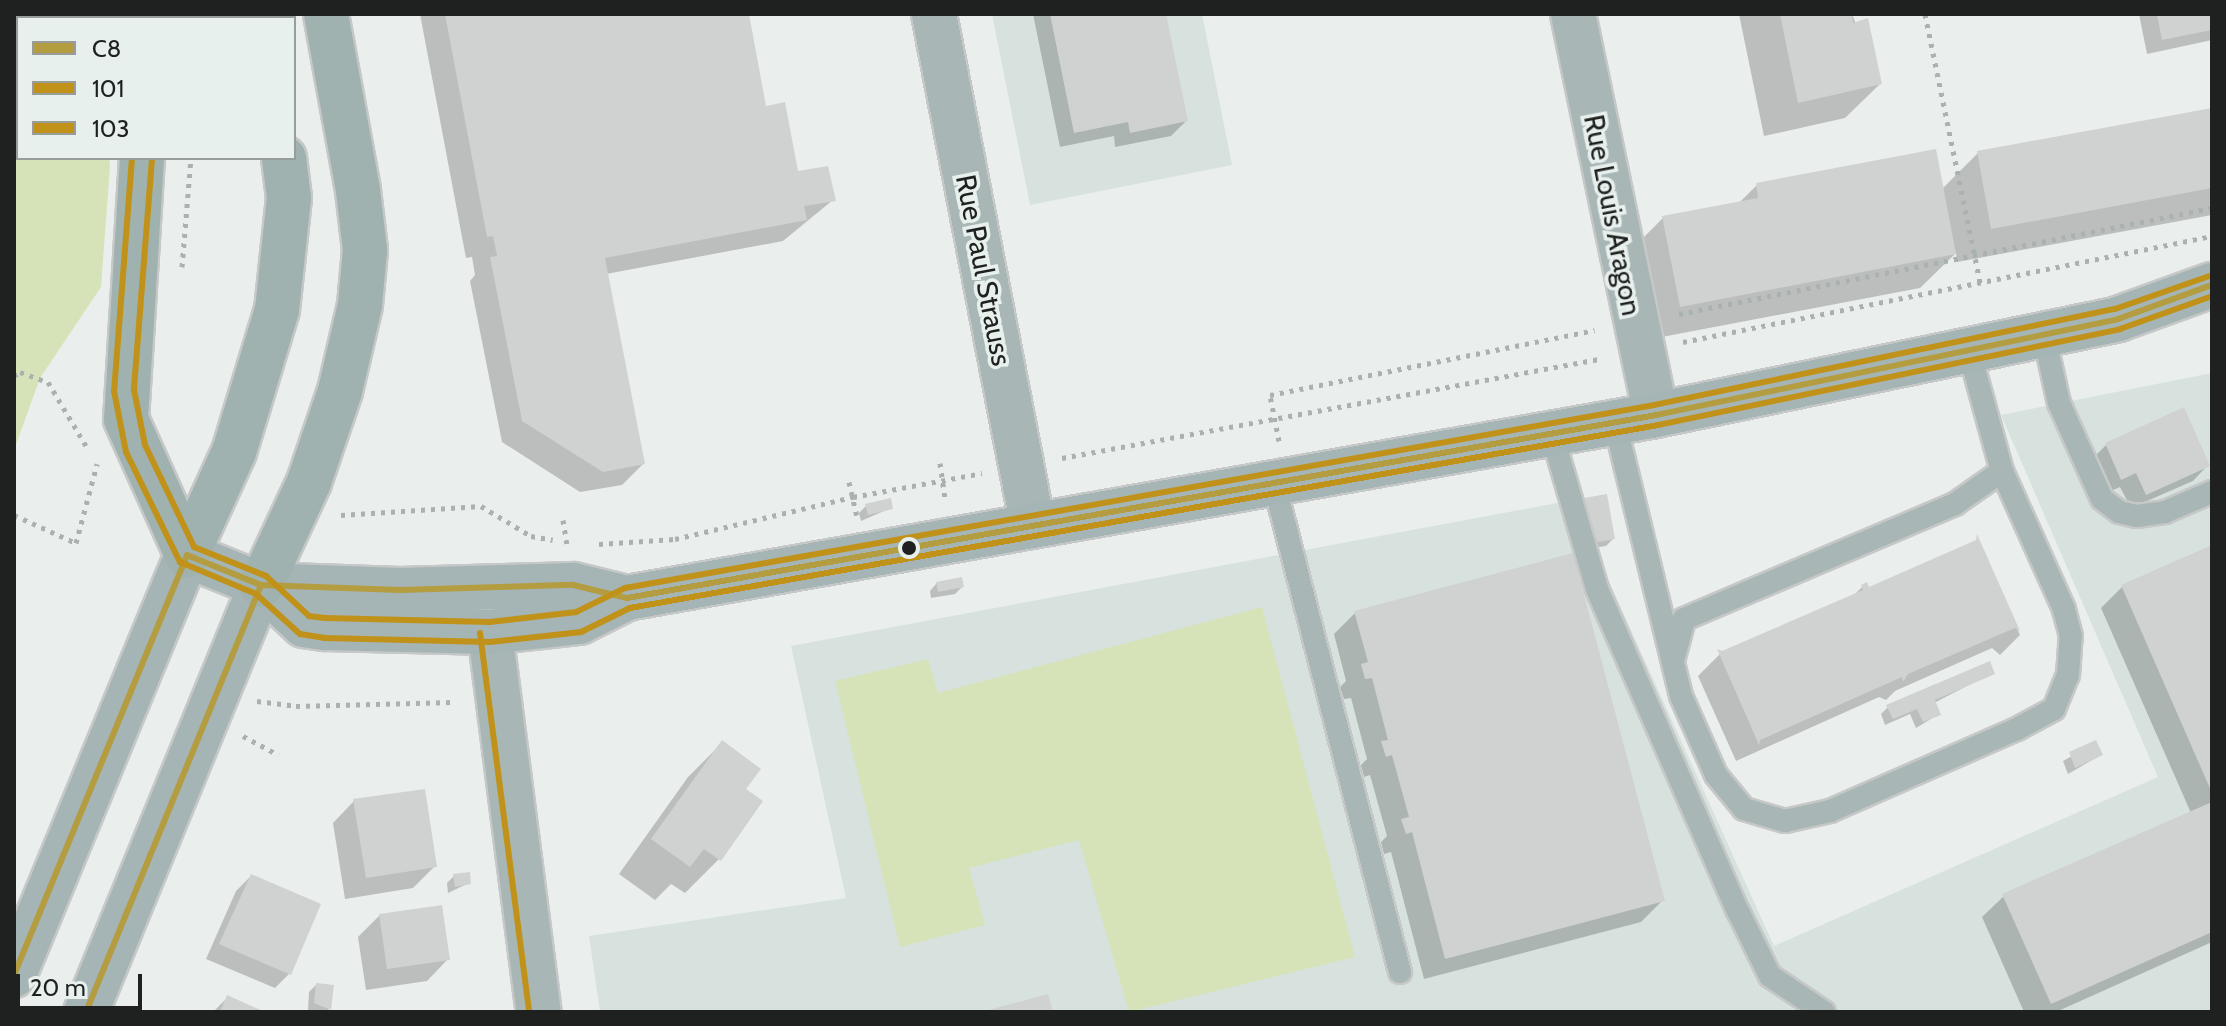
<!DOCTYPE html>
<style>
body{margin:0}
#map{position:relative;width:2226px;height:1026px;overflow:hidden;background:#eaeeec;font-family:Cabin,sans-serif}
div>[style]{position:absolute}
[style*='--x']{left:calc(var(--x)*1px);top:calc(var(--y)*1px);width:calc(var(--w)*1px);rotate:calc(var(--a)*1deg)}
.built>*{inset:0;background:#d7e2de}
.green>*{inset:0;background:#d6e2b7}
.shadow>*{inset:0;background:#0003}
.building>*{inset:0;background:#d0d2d1}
.path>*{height:5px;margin-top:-2.5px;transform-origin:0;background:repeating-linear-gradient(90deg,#a9b2b1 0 4px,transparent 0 10px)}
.roads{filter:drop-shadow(2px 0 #c6c8c7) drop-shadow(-2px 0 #c6c8c7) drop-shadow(0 2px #c6c8c7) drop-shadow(0 -2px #c6c8c7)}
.lane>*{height:22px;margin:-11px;padding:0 11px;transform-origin:11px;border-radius:11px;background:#a8b6b6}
.street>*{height:44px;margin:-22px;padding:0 22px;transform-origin:22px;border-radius:22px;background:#a8b6b6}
.secondary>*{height:44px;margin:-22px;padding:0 22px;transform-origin:22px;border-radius:22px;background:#a5b4b5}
.highway>*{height:44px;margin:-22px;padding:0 22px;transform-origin:22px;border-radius:22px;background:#a0b2b0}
.bus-1>*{height:6px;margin:-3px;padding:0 3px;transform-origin:3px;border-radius:3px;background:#b49d40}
.bus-2>*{height:6px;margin:-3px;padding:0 3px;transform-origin:3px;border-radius:3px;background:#c0921a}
.bus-3>*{height:6px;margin:-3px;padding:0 3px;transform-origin:3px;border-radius:3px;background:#c0921a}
.dots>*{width:22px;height:22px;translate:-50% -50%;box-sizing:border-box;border:4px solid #e8f0ed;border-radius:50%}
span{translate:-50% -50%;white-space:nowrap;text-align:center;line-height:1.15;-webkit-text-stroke:7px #e8f0ed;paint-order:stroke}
.street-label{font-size:28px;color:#1e2120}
.frame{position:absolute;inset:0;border:16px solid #1e2120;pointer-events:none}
.legend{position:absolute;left:16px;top:16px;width:280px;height:144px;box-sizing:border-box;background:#e8f0ed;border:2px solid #979d9b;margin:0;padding:10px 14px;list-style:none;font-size:24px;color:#1e2120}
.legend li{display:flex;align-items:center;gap:16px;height:40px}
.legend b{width:40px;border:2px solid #979d9b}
.scale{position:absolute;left:16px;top:974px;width:126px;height:36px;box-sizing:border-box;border:4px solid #1e2120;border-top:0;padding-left:10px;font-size:24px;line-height:28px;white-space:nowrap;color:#1e2120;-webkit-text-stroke:6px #e8f0ed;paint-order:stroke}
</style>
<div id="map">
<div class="built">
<i style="clip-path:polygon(992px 14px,1202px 14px,1232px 165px,1030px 205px)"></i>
<i style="clip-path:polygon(2212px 373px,2212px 1012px,600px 1012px,589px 936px,846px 898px,791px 646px,1584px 498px,1592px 544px,1774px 946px,2158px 777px,2001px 415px)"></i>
</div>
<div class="green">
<i style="clip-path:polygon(14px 14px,92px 18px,18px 18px,18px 158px,109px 158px,110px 165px,101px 287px,40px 378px,14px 450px)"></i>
<i style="clip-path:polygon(1262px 607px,1355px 957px,1129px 1012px,1079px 840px,969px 868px,985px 925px,900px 947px,835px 681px,928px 659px,938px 693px)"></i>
</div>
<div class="shadow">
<i style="clip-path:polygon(420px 14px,747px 14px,764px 108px,797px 173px,833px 200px,783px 241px,606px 274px,643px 464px,622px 485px,580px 492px,502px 442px,470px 281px,475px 275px,472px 257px,466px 258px)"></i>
<i style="clip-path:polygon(1033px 14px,1164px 14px,1186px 121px,1171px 136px,1115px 147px,1114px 136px,1060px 147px)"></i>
<i style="clip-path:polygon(1739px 14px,1852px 14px,1880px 84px,1845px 118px,1764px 136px)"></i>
<i style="clip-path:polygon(2139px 14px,2212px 14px,2212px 40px,2147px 54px)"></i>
<i style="clip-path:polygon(2212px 110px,2212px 215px,1957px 262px,1956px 253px,1920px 288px,1646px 340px,1629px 252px,1663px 218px,1738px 204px,1757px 185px,1942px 189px,1978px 153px)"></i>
<i style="clip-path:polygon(2106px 445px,2207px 466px,2193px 481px,2131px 508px,2120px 487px,2106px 493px,2091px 460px)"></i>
<i style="clip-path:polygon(1585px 500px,1613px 539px,1606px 546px,1585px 549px,1578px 507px)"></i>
<i style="clip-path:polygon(866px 506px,891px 508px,861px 521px,859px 513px)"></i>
<i style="clip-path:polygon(1978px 541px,2020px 635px,2000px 655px,1992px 648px,1895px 691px,1886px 700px,1879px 697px,1736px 761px,1698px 676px,1720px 654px,1852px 597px,1862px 587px,1867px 590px)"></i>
<i style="clip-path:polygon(2212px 547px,2212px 942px,2056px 1012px,2024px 1012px,1982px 917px,2004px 896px,2191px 813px,2101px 608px,2122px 587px)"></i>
<i style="clip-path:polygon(937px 583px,962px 587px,955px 594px,931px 598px,930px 591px)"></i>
<i style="clip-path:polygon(1355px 613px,1662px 901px,1641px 922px,1424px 979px,1391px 852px,1384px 854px,1381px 842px,1387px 836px,1370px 775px,1364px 777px,1361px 765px,1367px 759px,1351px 698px,1344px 699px,1340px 687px,1346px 681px,1334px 634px)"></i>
<i style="clip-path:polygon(1992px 673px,1934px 703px,1939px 714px,1916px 728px,1910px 714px,1885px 725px,1881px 714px,1888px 707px)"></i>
<i style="clip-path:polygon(722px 743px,743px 790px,719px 859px,685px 893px,671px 884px,655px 900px,619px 874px,688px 777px)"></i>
<i style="clip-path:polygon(2095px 743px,2101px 755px,2068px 774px,2063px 761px)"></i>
<i style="clip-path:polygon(354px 801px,435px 866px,413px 888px,345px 899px,333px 823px)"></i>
<i style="clip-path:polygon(251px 876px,290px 973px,275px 988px,206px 959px,236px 891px)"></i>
<i style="clip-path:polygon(454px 876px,469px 883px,448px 893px,447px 883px)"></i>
<i style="clip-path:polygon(379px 916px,448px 959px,427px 981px,366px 990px,358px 937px)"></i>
<i style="clip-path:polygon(316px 985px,329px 1009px,326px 1012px,308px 1010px,309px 992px)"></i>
<i style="clip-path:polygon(228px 997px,260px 1012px,213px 1012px)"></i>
</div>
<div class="building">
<i style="clip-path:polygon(445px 14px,749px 14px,766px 106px,785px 102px,798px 171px,828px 166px,836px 201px,804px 206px,807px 220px,605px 258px,645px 464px,603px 472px,522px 421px,490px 257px,497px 256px,493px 236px,487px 237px)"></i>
<i style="clip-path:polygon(1050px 14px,1166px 14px,1188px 121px,1130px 133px,1128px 122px,1074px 133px)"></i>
<i style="clip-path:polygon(1780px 14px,1852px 14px,1853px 23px,1868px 18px,1882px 84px,1798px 103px)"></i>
<i style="clip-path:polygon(2157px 14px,2212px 14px,2212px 30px,2162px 40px)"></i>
<i style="clip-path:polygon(2212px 108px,2212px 188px,1991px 229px,1977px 151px)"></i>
<i style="clip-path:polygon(1936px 149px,1956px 254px,1680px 307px,1662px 216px,1758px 198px,1756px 183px)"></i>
<i style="clip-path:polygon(2184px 407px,2210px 466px,2146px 495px,2136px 473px,2121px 480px,2105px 443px)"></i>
<i style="clip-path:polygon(1607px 494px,1615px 539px,1592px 543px,1584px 498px)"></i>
<i style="clip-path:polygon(891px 498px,893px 509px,868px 515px,865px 504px)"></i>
<i style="clip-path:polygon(1977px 534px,2020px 631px,2015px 628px,1908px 674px,1903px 682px,1902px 677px,1760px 740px,1759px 745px,1717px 649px,1722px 651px,1863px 590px,1861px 585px,1867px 582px,1869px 587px,1976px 540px)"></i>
<i style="clip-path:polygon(2212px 545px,2212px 793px,2121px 585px)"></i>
<i style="clip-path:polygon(1573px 553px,1665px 901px,1445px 959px,1412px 832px,1406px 834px,1401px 819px,1409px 817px,1392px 755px,1386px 757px,1381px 741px,1388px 740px,1372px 678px,1365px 679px,1361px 664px,1368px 662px,1354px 611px)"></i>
<i style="clip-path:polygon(962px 577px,964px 587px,938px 592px,936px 582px)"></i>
<i style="clip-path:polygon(1990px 661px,1995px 674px,1935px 700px,1941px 715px,1923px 722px,1917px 709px,1893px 719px,1886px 705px)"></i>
<i style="clip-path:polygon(722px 740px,761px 769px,746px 789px,763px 801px,721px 861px,704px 849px,690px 867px,651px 839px)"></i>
<i style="clip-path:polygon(2096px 740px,2103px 755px,2075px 768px,2069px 752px)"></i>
<i style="clip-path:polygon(425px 789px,437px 867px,366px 878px,353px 799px)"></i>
<i style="clip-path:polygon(2212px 802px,2212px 932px,2051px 1004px,2002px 894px)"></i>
<i style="clip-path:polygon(470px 872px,471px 884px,455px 887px,453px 874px)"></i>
<i style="clip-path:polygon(251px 874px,321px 904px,291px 975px,219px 944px)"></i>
<i style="clip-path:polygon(442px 905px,450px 960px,387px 969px,379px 914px)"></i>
<i style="clip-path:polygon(316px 983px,334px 985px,331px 1010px,314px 1003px)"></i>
<i style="clip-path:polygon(1048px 994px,1053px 1012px,985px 1012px,985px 1011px)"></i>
<i style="clip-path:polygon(227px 995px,265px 1012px,220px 1012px)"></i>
</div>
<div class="path">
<i style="--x:179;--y:14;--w:4;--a:90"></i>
<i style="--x:1925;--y:14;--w:275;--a:78.4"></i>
<i style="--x:182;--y:267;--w:109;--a:-85.3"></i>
<i style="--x:1679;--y:314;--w:543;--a:-11.25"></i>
<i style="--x:1683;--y:342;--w:540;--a:-11.33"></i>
<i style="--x:14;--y:376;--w:7;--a:-34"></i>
<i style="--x:20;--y:372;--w:30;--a:20"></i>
<i style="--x:48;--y:382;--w:78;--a:59.2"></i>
<i style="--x:1279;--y:441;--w:47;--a:-101.1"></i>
<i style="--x:1270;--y:395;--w:331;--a:-11.3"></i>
<i style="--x:1062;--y:458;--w:546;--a:-10.45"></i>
<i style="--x:940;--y:463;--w:34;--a:82"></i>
<i style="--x:849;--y:482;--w:35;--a:77"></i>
<i style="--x:14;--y:515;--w:68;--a:24.3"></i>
<i style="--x:76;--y:543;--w:82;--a:-75.1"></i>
<i style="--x:341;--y:515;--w:140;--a:-3.7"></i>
<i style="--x:481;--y:506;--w:58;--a:31"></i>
<i style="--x:531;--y:536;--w:22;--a:10"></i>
<i style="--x:563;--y:520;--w:24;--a:81"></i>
<i style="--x:599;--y:544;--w:76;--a:-3.8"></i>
<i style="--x:675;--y:539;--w:183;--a:-13.3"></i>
<i style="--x:853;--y:497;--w:131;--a:-10.5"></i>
<i style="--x:257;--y:701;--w:39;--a:7"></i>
<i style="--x:296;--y:706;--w:159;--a:-1.4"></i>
<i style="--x:243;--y:736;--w:40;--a:28"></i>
</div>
<div class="roads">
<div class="lane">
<i style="--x:2044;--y:335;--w:70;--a:77.6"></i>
<i style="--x:2059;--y:403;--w:105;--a:65.9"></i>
<i style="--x:2102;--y:499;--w:21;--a:37"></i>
<i style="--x:2119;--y:512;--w:18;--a:13"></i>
<i style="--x:2137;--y:516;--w:28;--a:-8"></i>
<i style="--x:2165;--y:512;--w:51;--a:-23.1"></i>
<i style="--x:1615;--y:423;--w:281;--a:76.4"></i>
<i style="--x:1681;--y:696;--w:86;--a:66.1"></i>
<i style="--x:1716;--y:775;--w:44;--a:50.5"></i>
<i style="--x:1744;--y:809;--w:43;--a:16.3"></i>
<i style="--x:1785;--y:821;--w:46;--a:-12.5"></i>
<i style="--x:1830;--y:811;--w:204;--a:-23.7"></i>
<i style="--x:2017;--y:729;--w:42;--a:-28.4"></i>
<i style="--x:2054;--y:709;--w:37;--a:-68"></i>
<i style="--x:2068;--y:675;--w:39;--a:-86"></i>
<i style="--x:2071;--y:636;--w:28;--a:-105"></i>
<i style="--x:2064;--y:609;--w:151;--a:-114.2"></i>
<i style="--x:2002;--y:471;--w:125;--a:-105.3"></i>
<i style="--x:1552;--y:434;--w:161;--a:73.8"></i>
<i style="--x:1597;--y:589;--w:352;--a:66.4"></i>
<i style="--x:1738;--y:911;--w:72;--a:63.8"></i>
<i style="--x:1770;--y:976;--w:65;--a:33.7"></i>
<i style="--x:1274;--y:483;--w:505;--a:75.55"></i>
<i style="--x:1674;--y:657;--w:39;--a:-75"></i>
<i style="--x:1684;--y:619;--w:294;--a:-23"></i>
<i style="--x:1955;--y:504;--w:57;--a:-35.1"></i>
</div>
<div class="street">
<i style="--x:934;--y:14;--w:521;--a:79.06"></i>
<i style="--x:1573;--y:14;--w:409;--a:78.3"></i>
<i style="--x:490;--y:632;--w:383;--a:82.7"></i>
</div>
<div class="secondary">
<i style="--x:261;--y:585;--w:59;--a:42.9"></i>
<i style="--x:304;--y:625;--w:20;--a:9"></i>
<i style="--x:324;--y:628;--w:166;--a:1.4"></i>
<i style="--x:490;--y:632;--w:90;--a:-6.4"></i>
<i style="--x:579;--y:622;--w:54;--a:-26.6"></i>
<i style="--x:627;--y:598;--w:1045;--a:-10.08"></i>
<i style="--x:1656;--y:415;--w:472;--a:-11.7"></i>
<i style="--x:2118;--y:319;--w:100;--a:-19.9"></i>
<i style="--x:14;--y:975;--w:454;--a:-67.6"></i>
<i style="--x:187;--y:555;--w:80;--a:22.1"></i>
<i style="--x:261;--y:585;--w:139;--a:2.1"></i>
<i style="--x:400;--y:590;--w:173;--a:-1.7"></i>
<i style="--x:573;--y:585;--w:56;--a:13.5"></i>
<i style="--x:86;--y:1012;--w:461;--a:-67.7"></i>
</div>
<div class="highway">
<i style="--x:127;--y:14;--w:4;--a:90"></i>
<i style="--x:268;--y:14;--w:4;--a:90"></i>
<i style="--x:142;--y:158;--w:261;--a:93.5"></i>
<i style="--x:126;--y:419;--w:149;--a:65.8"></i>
<i style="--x:187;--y:555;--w:113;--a:-65.5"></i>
<i style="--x:234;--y:452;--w:148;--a:-73.2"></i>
<i style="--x:277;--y:310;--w:113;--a:-83.9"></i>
<i style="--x:289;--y:198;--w:40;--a:-97.1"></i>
<i style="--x:261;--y:585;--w:114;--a:-65"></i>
<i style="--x:309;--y:482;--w:96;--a:-71.2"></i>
<i style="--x:340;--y:391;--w:88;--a:-76.9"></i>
<i style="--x:360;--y:305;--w:55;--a:-84.8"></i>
<i style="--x:365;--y:250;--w:60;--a:-96.7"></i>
<i style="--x:358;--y:190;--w:179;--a:-100.3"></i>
</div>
</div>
<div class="bus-1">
<i style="--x:187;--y:555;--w:80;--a:22.1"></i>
<i style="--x:261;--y:585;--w:139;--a:2.1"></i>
<i style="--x:400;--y:590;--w:173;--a:-1.7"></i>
<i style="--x:573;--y:585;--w:56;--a:13.5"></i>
<i style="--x:627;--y:598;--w:1045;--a:-10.08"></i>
<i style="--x:1656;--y:415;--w:472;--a:-11.7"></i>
<i style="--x:2118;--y:319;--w:100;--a:-19.9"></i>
<i style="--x:14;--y:975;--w:454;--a:-67.6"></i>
<i style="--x:86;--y:1012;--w:461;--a:-67.7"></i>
</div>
<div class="bus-2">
<i style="--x:132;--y:158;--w:234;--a:94.4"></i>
<i style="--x:114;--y:391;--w:62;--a:78.9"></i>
<i style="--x:126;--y:452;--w:123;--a:63.9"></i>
<i style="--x:180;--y:562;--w:82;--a:22.8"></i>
<i style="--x:256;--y:594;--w:59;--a:42.3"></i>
<i style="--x:300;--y:634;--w:24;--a:9"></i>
<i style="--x:324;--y:638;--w:166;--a:1.4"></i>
<i style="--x:490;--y:642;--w:92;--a:-6.3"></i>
<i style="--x:581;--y:632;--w:55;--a:-26.1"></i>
<i style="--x:630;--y:608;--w:1044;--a:-10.09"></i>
<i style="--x:1658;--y:425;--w:472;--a:-11.7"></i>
<i style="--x:2120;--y:329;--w:98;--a:-19.7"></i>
<i style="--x:480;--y:633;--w:382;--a:82.6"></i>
</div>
<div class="bus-3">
<i style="--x:152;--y:159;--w:232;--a:94.5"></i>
<i style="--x:134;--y:390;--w:56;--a:78.7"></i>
<i style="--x:145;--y:445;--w:113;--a:64.3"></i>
<i style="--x:194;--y:547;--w:78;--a:21.9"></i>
<i style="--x:266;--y:576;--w:59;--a:42.9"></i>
<i style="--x:309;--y:616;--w:16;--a:7"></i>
<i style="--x:325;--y:618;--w:165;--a:1.4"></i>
<i style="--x:490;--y:622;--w:87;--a:-6.6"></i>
<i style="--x:576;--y:612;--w:55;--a:-26.1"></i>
<i style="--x:625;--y:588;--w:1045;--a:-10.08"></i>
<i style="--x:1654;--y:405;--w:471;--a:-11.8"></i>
<i style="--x:2115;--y:309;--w:100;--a:-19.3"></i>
</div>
<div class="dots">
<i style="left:909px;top:548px;background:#1e2120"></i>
</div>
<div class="street-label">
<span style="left:1613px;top:215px;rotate:79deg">Rue Louis Aragon</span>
<span style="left:984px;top:270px;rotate:79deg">Rue Paul Strauss</span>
</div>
<div class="frame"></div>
<ul class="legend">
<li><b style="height:10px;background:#b49d40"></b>C8</li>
<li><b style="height:10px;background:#c0921a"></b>101</li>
<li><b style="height:10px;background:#c0921a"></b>103</li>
</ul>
<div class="scale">20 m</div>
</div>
